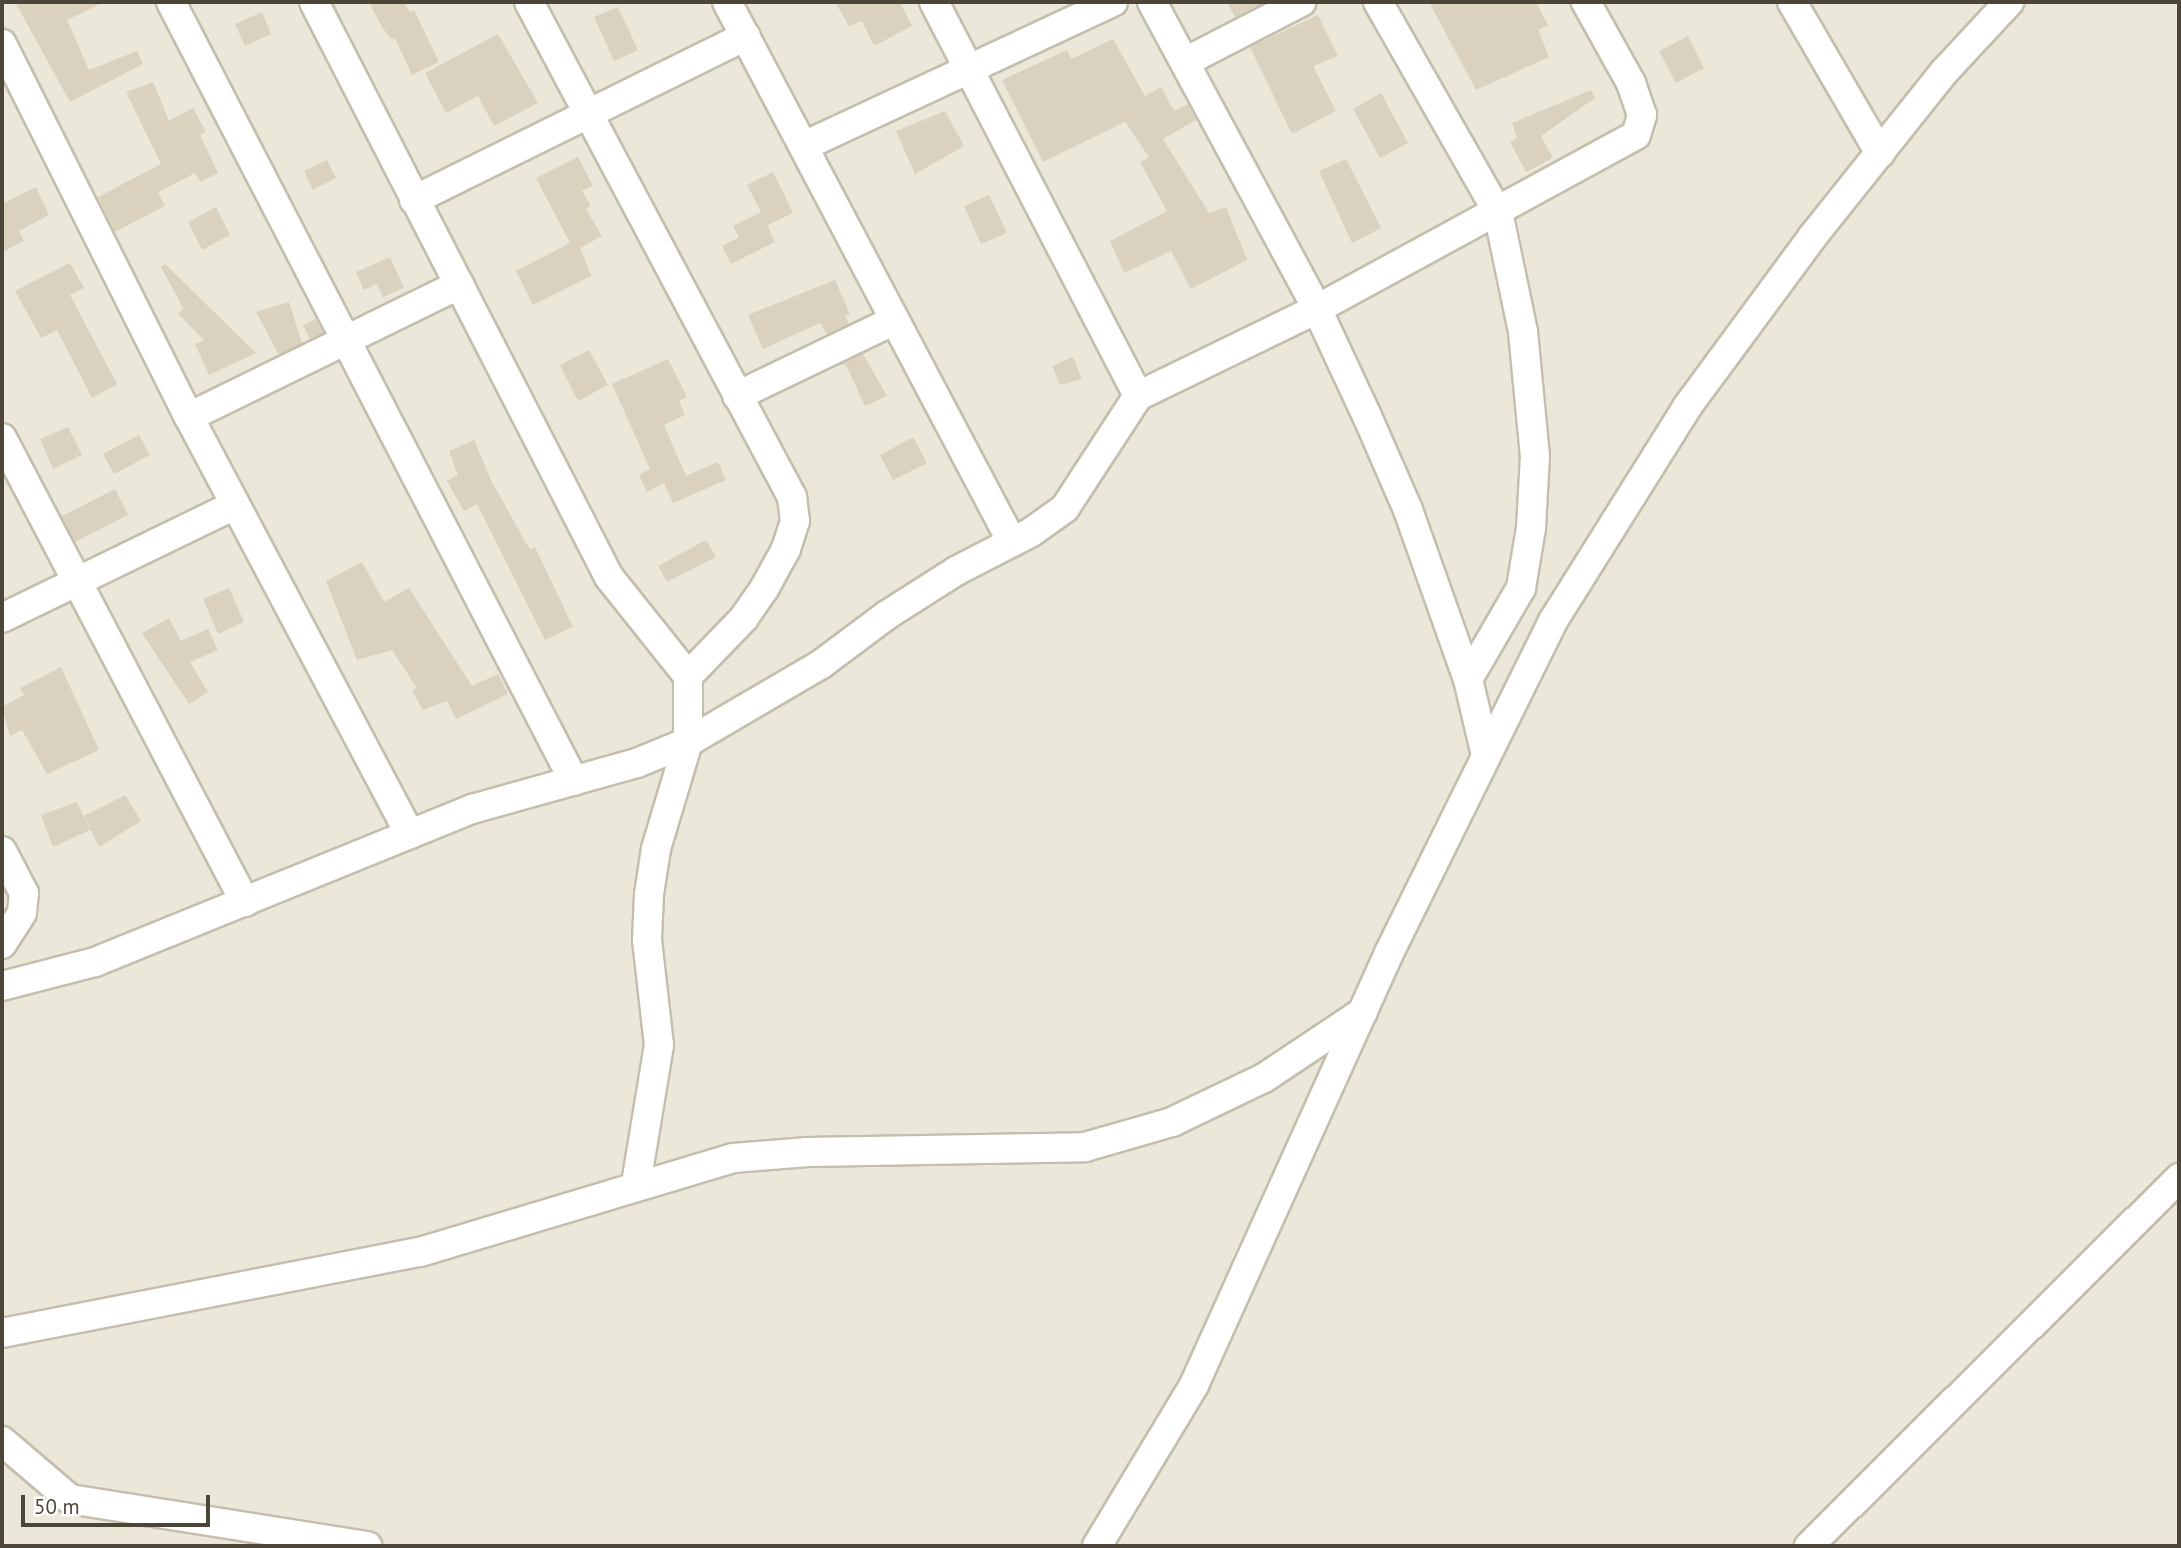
<!DOCTYPE html>
<style>
body{margin:0}
#map{position:relative;width:2181px;height:1548px;overflow:hidden;background:#f7f4eb;font-family:"PT Sans",sans-serif}
div>[style]{position:absolute}
[style*='--x']{left:calc(var(--x)*1px);top:calc(var(--y)*1px);width:calc(var(--w)*1px);rotate:calc(var(--a)*1deg)}
.residential>*{inset:0;background:#ebe7d9}
.building>*{inset:0;background:#dad2bf}
.roads{filter:drop-shadow(2px 0 #c4beac) drop-shadow(-2px 0 #c4beac) drop-shadow(0 2px #c4beac) drop-shadow(0 -2px #c4beac)}
.minor>*{height:28px;margin:-14px;padding:0 14px;transform-origin:14px;border-radius:14px;background:#fff}
span{translate:-50% -50%;white-space:nowrap;text-align:center;line-height:1.15;-webkit-text-stroke:5px #fff;paint-order:stroke}
.frame{position:absolute;inset:0;border:4px solid #4c4638;pointer-events:none}
.scale{position:absolute;left:21px;top:1495px;width:189px;height:32px;box-sizing:border-box;border:4px solid #4c4638;border-top:0;padding-left:9px;font-size:21px;line-height:24px;white-space:nowrap;color:#4c4638;-webkit-text-stroke:5px #fff;paint-order:stroke}
</style>
<div id="map">
<div class="residential">
<i style="clip-path:polygon(2px 2px,2179px 2px,2179px 1546px,2px 1546px)"></i>
</div>
<div class="building">
<i style="clip-path:polygon(15px 2px,104px 2px,67px 20px,89px 70px,137px 51px,143px 64px,70px 102px)"></i>
<i style="clip-path:polygon(369px 2px,404px 2px,410px 12px,414px 10px,439px 62px,412px 75px,395px 38px,392px 40px,382px 27px)"></i>
<i style="clip-path:polygon(835px 2px,905px 2px,901px 4px,912px 26px,874px 46px,862px 21px,849px 26px)"></i>
<i style="clip-path:polygon(1227px 2px,1265px 2px,1235px 17px)"></i>
<i style="clip-path:polygon(1429px 2px,1536px 2px,1548px 25px,1538px 30px,1549px 57px,1476px 90px)"></i>
<i style="clip-path:polygon(618px 7px,638px 50px,614px 61px,594px 17px)"></i>
<i style="clip-path:polygon(262px 12px,271px 34px,245px 46px,235px 24px)"></i>
<i style="clip-path:polygon(1318px 15px,1338px 56px,1313px 66px,1336px 111px,1292px 134px,1250px 47px)"></i>
<i style="clip-path:polygon(498px 34px,538px 103px,494px 126px,478px 96px,446px 113px,425px 73px)"></i>
<i style="clip-path:polygon(1688px 36px,1704px 68px,1676px 83px,1659px 51px)"></i>
<i style="clip-path:polygon(1113px 39px,1145px 96px,1161px 87px,1174px 111px,1188px 104px,1196px 120px,1163px 139px,1209px 213px,1226px 207px,1247px 260px,1191px 289px,1171px 251px,1124px 273px,1110px 241px,1167px 211px,1140px 162px,1149px 157px,1125px 122px,1043px 162px,1002px 80px,1067px 50px,1071px 59px)"></i>
<i style="clip-path:polygon(153px 82px,169px 121px,193px 108px,206px 132px,200px 135px,218px 173px,201px 182px,195px 173px,158px 192px,165px 206px,115px 232px,98px 197px,161px 164px,126px 92px)"></i>
<i style="clip-path:polygon(1591px 90px,1595px 98px,1541px 136px,1553px 158px,1526px 172px,1510px 142px,1517px 138px,1512px 123px)"></i>
<i style="clip-path:polygon(1381px 93px,1408px 143px,1380px 158px,1353px 109px)"></i>
<i style="clip-path:polygon(945px 111px,964px 146px,915px 174px,896px 131px)"></i>
<i style="clip-path:polygon(578px 157px,593px 186px,582px 191px,591px 206px,586px 209px,602px 236px,580px 248px,591px 276px,533px 305px,516px 271px,570px 243px,536px 178px)"></i>
<i style="clip-path:polygon(1346px 159px,1381px 228px,1352px 243px,1319px 171px)"></i>
<i style="clip-path:polygon(327px 160px,336px 178px,313px 190px,304px 171px)"></i>
<i style="clip-path:polygon(773px 172px,793px 213px,768px 225px,763px 216px,775px 242px,731px 264px,722px 246px,739px 237px,733px 226px,761px 212px,747px 185px)"></i>
<i style="clip-path:polygon(36px 187px,49px 215px,19px 231px,24px 241px,2px 252px,2px 198px,4px 203px)"></i>
<i style="clip-path:polygon(989px 195px,1007px 233px,981px 244px,964px 206px)"></i>
<i style="clip-path:polygon(216px 207px,230px 235px,202px 250px,188px 222px)"></i>
<i style="clip-path:polygon(390px 257px,404px 288px,383px 297px,377px 284px,364px 290px,356px 272px)"></i>
<i style="clip-path:polygon(70px 263px,84px 288px,70px 295px,117px 384px,92px 398px,57px 330px,41px 338px,15px 291px)"></i>
<i style="clip-path:polygon(165px 264px,256px 353px,209px 375px,195px 344px,204px 340px,178px 314px,183px 308px,161px 267px)"></i>
<i style="clip-path:polygon(835px 280px,850px 314px,845px 316px,849px 324px,827px 334px,820px 323px,763px 349px,748px 315px)"></i>
<i style="clip-path:polygon(289px 302px,302px 343px,279px 355px,256px 312px)"></i>
<i style="clip-path:polygon(316px 319px,323px 333px,310px 339px,303px 325px)"></i>
<i style="clip-path:polygon(589px 350px,608px 385px,578px 401px,560px 365px)"></i>
<i style="clip-path:polygon(863px 354px,887px 396px,865px 406px,846px 365px,840px 365px)"></i>
<i style="clip-path:polygon(1073px 357px,1082px 379px,1060px 385px,1052px 366px)"></i>
<i style="clip-path:polygon(668px 359px,687px 397px,679px 401px,685px 415px,664px 425px,686px 476px,718px 462px,726px 480px,673px 503px,664px 483px,647px 492px,639px 475px,650px 469px,612px 384px)"></i>
<i style="clip-path:polygon(68px 427px,82px 455px,53px 469px,40px 439px)"></i>
<i style="clip-path:polygon(139px 435px,150px 455px,114px 474px,103px 454px)"></i>
<i style="clip-path:polygon(913px 437px,927px 463px,893px 480px,880px 455px)"></i>
<i style="clip-path:polygon(474px 440px,492px 482px,530px 550px,535px 547px,573px 627px,545px 640px,477px 504px,464px 511px,447px 481px,458px 475px,449px 451px)"></i>
<i style="clip-path:polygon(115px 489px,128px 515px,75px 542px,62px 516px)"></i>
<i style="clip-path:polygon(706px 540px,716px 557px,667px 582px,658px 566px)"></i>
<i style="clip-path:polygon(362px 562px,384px 602px,409px 588px,472px 686px,498px 674px,508px 694px,456px 719px,447px 701px,423px 710px,412px 691px,417px 688px,392px 650px,357px 660px,326px 581px)"></i>
<i style="clip-path:polygon(229px 588px,244px 622px,218px 634px,203px 599px)"></i>
<i style="clip-path:polygon(169px 618px,181px 641px,208px 629px,218px 650px,190px 662px,208px 692px,189px 704px,142px 633px)"></i>
<i style="clip-path:polygon(61px 667px,99px 750px,47px 774px,22px 730px,10px 736px,2px 707px,24px 695px,20px 688px)"></i>
<i style="clip-path:polygon(125px 795px,141px 821px,99px 847px,84px 816px)"></i>
<i style="clip-path:polygon(77px 802px,90px 830px,53px 847px,41px 815px)"></i>
</div>
<div class="roads">
<div class="minor">
<i style="--x:171;--y:2;--w:877;--a:62.65"></i>
<i style="--x:314;--y:2;--w:646;--a:62.84"></i>
<i style="--x:609;--y:577;--w:127;--a:51.4"></i>
<i style="--x:688;--y:676;--w:66;--a:90"></i>
<i style="--x:688;--y:742;--w:112;--a:106.7"></i>
<i style="--x:656;--y:849;--w:46;--a:98.8"></i>
<i style="--x:649;--y:894;--w:46;--a:92.5"></i>
<i style="--x:647;--y:940;--w:106;--a:83.5"></i>
<i style="--x:659;--y:1045;--w:141;--a:99.4"></i>
<i style="--x:529;--y:2;--w:561;--a:62.02"></i>
<i style="--x:792;--y:497;--w:24;--a:83"></i>
<i style="--x:795;--y:521;--w:29;--a:108"></i>
<i style="--x:786;--y:549;--w:46;--a:118.8"></i>
<i style="--x:764;--y:589;--w:35;--a:125"></i>
<i style="--x:744;--y:618;--w:81;--a:134"></i>
<i style="--x:727;--y:2;--w:611;--a:62.18"></i>
<i style="--x:934;--y:2;--w:444;--a:62.6"></i>
<i style="--x:1152;--y:2;--w:349;--a:61.7"></i>
<i style="--x:1317;--y:309;--w:118;--a:65"></i>
<i style="--x:1367;--y:416;--w:103;--a:66.4"></i>
<i style="--x:1408;--y:510;--w:179;--a:70.5"></i>
<i style="--x:1468;--y:679;--w:79;--a:76.8"></i>
<i style="--x:1378;--y:2;--w:242;--a:60.3"></i>
<i style="--x:1498;--y:212;--w:123;--a:78.2"></i>
<i style="--x:1523;--y:332;--w:125;--a:84.5"></i>
<i style="--x:1535;--y:456;--w:72;--a:93.2"></i>
<i style="--x:1531;--y:528;--w:61;--a:99.5"></i>
<i style="--x:1521;--y:588;--w:105;--a:120.2"></i>
<i style="--x:1792;--y:2;--w:175;--a:59.8"></i>
<i style="--x:2;--y:44;--w:417;--a:63.4"></i>
<i style="--x:189;--y:417;--w:472;--a:62.1"></i>
<i style="--x:1185;--y:62;--w:131;--a:-27.3"></i>
<i style="--x:804;--y:146;--w:341;--a:-25"></i>
<i style="--x:414;--y:200;--w:370;--a:-26.3"></i>
<i style="--x:737;--y:396;--w:175;--a:-25.7"></i>
<i style="--x:189;--y:417;--w:301;--a:-26.1"></i>
<i style="--x:2;--y:438;--w:524;--a:62.36"></i>
<i style="--x:2;--y:618;--w:259;--a:-25.9"></i>
<i style="--x:2;--y:851;--w:47;--a:62.4"></i>
<i style="--x:24;--y:893;--w:20;--a:96"></i>
<i style="--x:22;--y:913;--w:37;--a:123"></i>
<i style="--x:2;--y:986;--w:96;--a:-14.5"></i>
<i style="--x:95;--y:962;--w:407;--a:-22.1"></i>
<i style="--x:472;--y:809;--w:171;--a:-15.6"></i>
<i style="--x:637;--y:763;--w:55;--a:-22.4"></i>
<i style="--x:688;--y:742;--w:153;--a:-30.3"></i>
<i style="--x:820;--y:665;--w:84;--a:-36.7"></i>
<i style="--x:887;--y:615;--w:82;--a:-32.5"></i>
<i style="--x:956;--y:571;--w:83;--a:-27.2"></i>
<i style="--x:1030;--y:533;--w:43;--a:-35.5"></i>
<i style="--x:1065;--y:508;--w:134;--a:-56.9"></i>
<i style="--x:1138;--y:396;--w:199;--a:-25.9"></i>
<i style="--x:1317;--y:309;--w:363;--a:-28.6"></i>
<i style="--x:1636;--y:135;--w:21;--a:-73"></i>
<i style="--x:1642;--y:115;--w:34;--a:-109"></i>
<i style="--x:1631;--y:83;--w:93;--a:-119.1"></i>
<i style="--x:2;--y:1333;--w:426;--a:-11"></i>
<i style="--x:420;--y:1252;--w:327;--a:-16.7"></i>
<i style="--x:733;--y:1158;--w:75;--a:-4.6"></i>
<i style="--x:808;--y:1152;--w:277;--a:-1"></i>
<i style="--x:1085;--y:1147;--w:91;--a:-16"></i>
<i style="--x:1172;--y:1122;--w:102;--a:-25.6"></i>
<i style="--x:1264;--y:1078;--w:119;--a:-33.7"></i>
<i style="--x:2;--y:1441;--w:89;--a:40.5"></i>
<i style="--x:70;--y:1499;--w:301;--a:9"></i>
<i style="--x:1097;--y:1546;--w:188;--a:-58.9"></i>
<i style="--x:1194;--y:1385;--w:474;--a:-65.7"></i>
<i style="--x:1389;--y:953;--w:370;--a:-63.7"></i>
<i style="--x:1553;--y:621;--w:252;--a:-57.9"></i>
<i style="--x:1687;--y:407;--w:212;--a:-53.6"></i>
<i style="--x:1813;--y:236;--w:210;--a:-51.4"></i>
<i style="--x:1944;--y:72;--w:96;--a:-47.1"></i>
<i style="--x:1809;--y:1546;--w:522;--a:-44.84"></i>
</div>
</div>
<div class="frame"></div>
<div class="scale">50 m</div>
</div>
